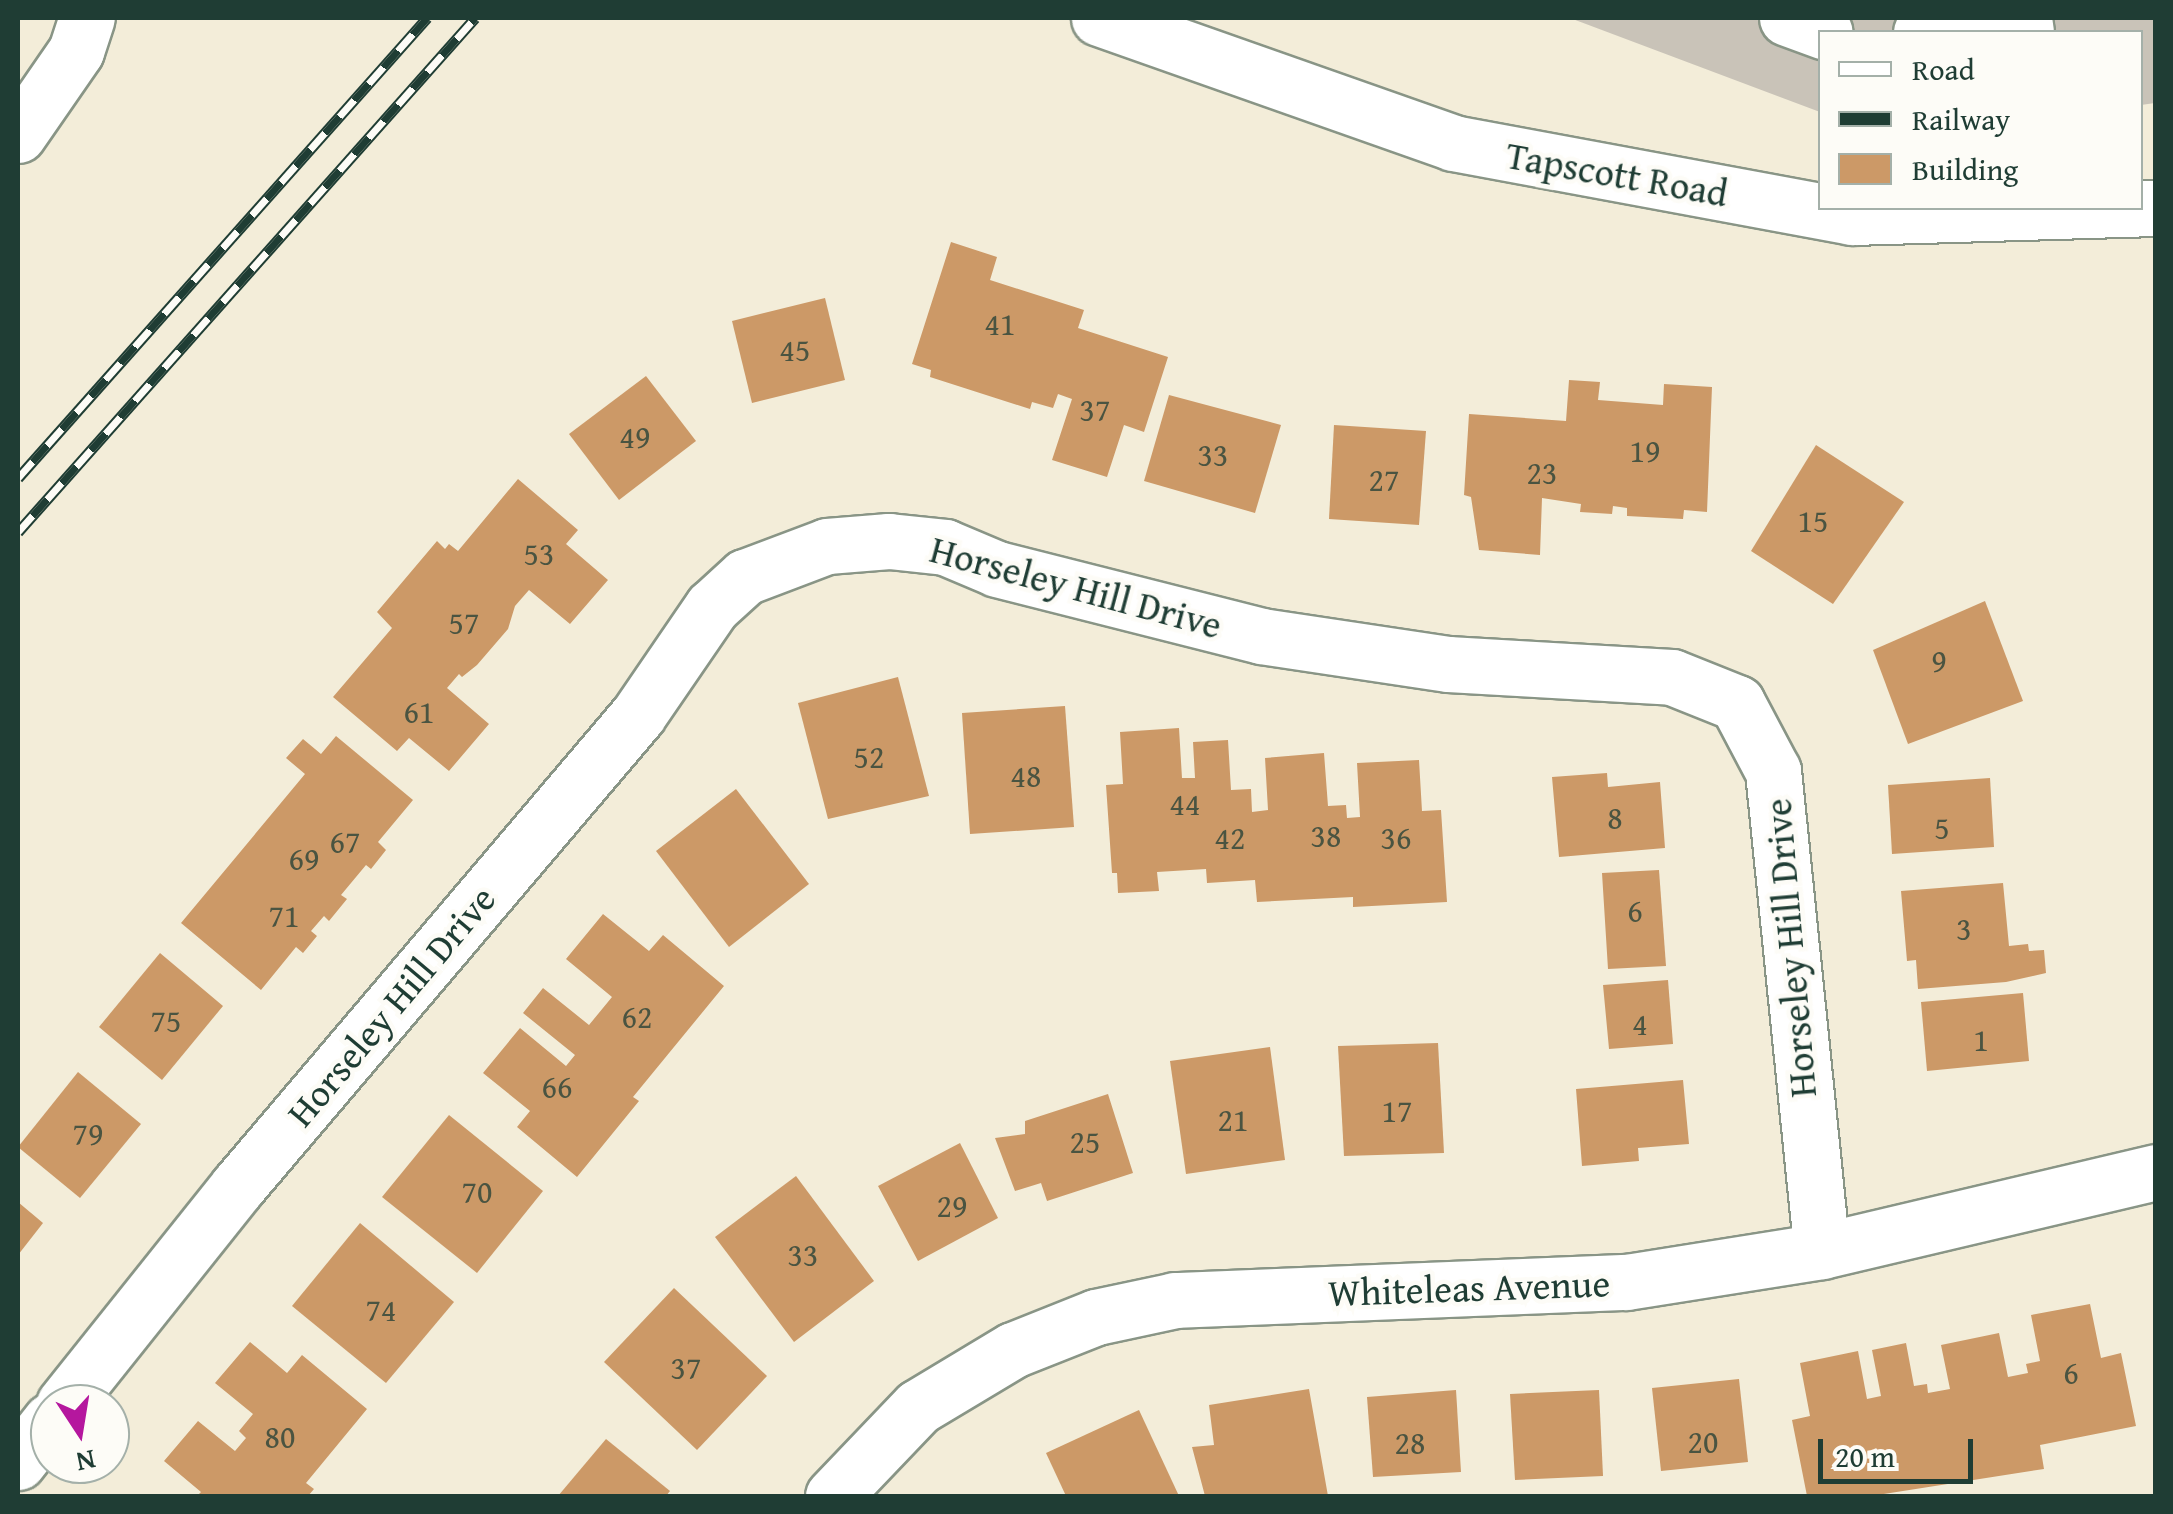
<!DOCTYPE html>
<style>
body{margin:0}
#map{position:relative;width:2173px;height:1514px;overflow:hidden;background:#f3edd9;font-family:"Gentium Book Plus",serif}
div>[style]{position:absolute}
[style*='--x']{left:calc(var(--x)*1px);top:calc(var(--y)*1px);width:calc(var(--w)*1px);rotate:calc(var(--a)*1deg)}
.industrial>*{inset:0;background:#c9c3b8}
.building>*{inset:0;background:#cc9967}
.roads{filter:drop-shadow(2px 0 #899586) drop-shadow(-2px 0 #899586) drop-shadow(0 2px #899586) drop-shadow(0 -2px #899586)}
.minor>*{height:55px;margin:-27.5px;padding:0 27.5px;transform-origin:27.5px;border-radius:27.5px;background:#fff}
.rail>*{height:11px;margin-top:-5.5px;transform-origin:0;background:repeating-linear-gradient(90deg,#fdfcf7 0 22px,#1f3d34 0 44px);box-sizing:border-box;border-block:2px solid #1f3d34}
span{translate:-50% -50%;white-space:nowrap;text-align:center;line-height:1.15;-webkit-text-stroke:9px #fdfcf7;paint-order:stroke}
.number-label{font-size:32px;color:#4a5441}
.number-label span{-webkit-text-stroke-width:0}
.street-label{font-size:38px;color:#1f3d34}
.frame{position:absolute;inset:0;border:20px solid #1f3d34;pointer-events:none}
.legend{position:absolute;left:1818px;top:30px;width:325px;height:180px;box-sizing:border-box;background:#fdfcf7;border:2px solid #a4b0a9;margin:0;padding:12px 18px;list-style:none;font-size:30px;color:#1f3d34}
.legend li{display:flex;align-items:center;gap:20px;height:50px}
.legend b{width:50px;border:2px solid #a4b0a9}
.north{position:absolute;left:30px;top:1384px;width:100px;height:100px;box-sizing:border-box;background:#fdfcf7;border:2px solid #a4b0a9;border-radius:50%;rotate:168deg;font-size:28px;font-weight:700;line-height:40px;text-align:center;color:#1f3d34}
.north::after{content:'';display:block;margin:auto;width:35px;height:45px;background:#b5179e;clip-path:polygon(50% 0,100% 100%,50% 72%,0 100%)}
.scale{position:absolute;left:1818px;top:1439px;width:155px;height:45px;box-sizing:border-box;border:5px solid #1f3d34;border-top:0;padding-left:12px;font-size:30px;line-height:35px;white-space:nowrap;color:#1f3d34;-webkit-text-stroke:8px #fdfcf7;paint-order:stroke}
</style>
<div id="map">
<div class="industrial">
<i style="clip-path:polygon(1570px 18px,2155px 18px,2155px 103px,2141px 105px,2140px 32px,1820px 32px,1820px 112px)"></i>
</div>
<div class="building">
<i style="clip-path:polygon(951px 242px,997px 257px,990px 280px,1084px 310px,1078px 328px,1168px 357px,1144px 432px,1124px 425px,1107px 477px,1052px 460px,1072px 399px,1058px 394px,1053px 408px,1032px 402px,1030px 409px,930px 377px,931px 370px,912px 364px)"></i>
<i style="clip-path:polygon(825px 298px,845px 380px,752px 403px,732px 321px)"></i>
<i style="clip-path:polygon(646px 376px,696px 441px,619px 500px,569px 434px)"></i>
<i style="clip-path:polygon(1569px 380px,1600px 382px,1598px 400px,1663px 405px,1664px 384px,1712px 387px,1707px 512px,1684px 510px,1683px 519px,1627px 516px,1627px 508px,1613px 506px,1612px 514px,1580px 512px,1581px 504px,1542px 498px,1540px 555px,1479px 550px,1471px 497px,1464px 495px,1469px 414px,1566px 421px)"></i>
<i style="clip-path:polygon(1169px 395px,1281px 425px,1255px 513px,1144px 481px)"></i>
<i style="clip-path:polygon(1334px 425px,1426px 431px,1419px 525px,1329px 519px)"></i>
<i style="clip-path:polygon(1816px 445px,1904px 502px,1833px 604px,1751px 551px)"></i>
<i style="clip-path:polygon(518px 479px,578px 530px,566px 544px,608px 580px,570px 624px,529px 590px,515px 606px,508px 629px,477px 665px,462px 677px,459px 674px,447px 688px,489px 724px,449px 771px,409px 738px,397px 751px,333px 697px,392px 628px,377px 612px,437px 541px,445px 549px,449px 544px,458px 551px)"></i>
<i style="clip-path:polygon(1985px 601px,2023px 701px,1908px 744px,1873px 650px)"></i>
<i style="clip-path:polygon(898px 677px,929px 796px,828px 819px,798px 703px)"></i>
<i style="clip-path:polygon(1065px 706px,1074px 827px,970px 834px,962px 713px)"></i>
<i style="clip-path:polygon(1179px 728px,1182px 778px,1195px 778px,1193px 742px,1228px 740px,1231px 790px,1251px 789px,1252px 812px,1268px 810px,1265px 758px,1324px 753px,1328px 806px,1346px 805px,1347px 818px,1360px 817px,1357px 763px,1419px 760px,1422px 811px,1441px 810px,1447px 902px,1353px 907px,1353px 897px,1257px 902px,1255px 880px,1207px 883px,1206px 869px,1157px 872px,1159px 891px,1118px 893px,1117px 873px,1112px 873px,1106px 785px,1123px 784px,1120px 732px)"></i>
<i style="clip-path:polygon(336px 736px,413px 800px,378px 842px,386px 850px,371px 869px,366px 865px,341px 895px,347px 899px,329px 921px,324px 916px,311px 931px,317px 936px,303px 953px,296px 947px,261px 990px,181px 923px,305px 774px,286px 758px,303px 739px,321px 754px)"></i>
<i style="clip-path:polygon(1607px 773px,1608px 787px,1660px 782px,1665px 848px,1559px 857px,1552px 777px)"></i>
<i style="clip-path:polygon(1990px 778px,1994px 847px,1892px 854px,1888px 785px)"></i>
<i style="clip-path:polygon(736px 789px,809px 884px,729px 947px,656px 851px)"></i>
<i style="clip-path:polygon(1659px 870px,1666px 966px,1608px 969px,1602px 873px)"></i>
<i style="clip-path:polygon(2003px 883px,2009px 946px,2028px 944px,2029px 951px,2044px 950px,2046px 973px,2006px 982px,1918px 989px,1916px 960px,1907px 961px,1901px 891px)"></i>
<i style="clip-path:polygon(603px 914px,649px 951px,663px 935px,724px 986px,633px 1097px,639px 1101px,577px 1177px,517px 1127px,530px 1111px,483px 1073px,520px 1028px,566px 1066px,575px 1055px,523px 1013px,543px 988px,589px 1025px,612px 997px,566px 959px)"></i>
<i style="clip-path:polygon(160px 953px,223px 1006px,162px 1080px,99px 1027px)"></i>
<i style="clip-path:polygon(1668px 980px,1673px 1044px,1609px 1049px,1603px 985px)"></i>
<i style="clip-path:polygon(2023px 993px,2029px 1061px,1927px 1071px,1921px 1002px)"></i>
<i style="clip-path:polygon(1438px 1043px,1444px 1153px,1344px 1156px,1338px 1046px)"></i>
<i style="clip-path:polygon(1270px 1047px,1285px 1160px,1186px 1174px,1170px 1061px)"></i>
<i style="clip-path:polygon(78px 1072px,141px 1124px,80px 1198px,18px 1147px)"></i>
<i style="clip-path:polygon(1683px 1080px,1689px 1144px,1638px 1148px,1639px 1161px,1582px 1166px,1576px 1089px)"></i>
<i style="clip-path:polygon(1108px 1094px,1133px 1173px,1047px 1201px,1041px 1183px,1015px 1191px,995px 1138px,1025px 1134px,1025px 1121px)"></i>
<i style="clip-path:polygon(449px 1115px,543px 1191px,477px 1273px,382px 1197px)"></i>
<i style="clip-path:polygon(960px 1143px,998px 1218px,918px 1261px,878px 1186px)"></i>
<i style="clip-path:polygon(796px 1176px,874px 1281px,794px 1342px,715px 1237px)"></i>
<i style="clip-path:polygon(18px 1202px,43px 1223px,18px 1255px)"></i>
<i style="clip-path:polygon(360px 1223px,454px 1302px,386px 1383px,292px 1306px)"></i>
<i style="clip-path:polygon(674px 1288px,767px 1376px,697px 1450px,604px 1362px)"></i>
<i style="clip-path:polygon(2090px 1304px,2101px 1358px,2121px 1353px,2136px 1426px,2040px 1445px,2044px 1469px,1871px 1496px,1807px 1496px,1792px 1420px,1810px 1416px,1800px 1363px,1858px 1351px,1867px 1399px,1881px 1396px,1872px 1350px,1906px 1343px,1914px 1386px,1927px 1384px,1928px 1393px,1950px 1389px,1941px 1345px,1999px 1333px,2008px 1377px,2028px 1373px,2026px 1364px,2040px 1361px,2031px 1315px)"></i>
<i style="clip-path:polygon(250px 1342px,287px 1373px,302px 1355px,367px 1409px,306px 1483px,314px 1489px,308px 1496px,197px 1496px,201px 1492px,164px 1461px,198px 1421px,235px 1451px,246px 1438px,239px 1431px,253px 1414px,215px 1383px)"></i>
<i style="clip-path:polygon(1739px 1379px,1748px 1462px,1661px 1471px,1652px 1388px)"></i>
<i style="clip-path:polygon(1309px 1389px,1328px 1496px,1205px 1496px,1192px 1447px,1214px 1445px,1209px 1405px)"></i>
<i style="clip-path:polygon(1456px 1390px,1461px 1472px,1373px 1477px,1367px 1397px)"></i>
<i style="clip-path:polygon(1599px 1390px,1603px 1476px,1515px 1480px,1510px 1394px)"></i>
<i style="clip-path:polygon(1139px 1410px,1179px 1496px,1066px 1496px,1046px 1453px)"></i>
<i style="clip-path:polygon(606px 1439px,670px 1491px,666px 1496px,558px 1496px)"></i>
</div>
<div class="roads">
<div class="minor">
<i style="--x:1099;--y:18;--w:375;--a:19.4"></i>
<i style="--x:1453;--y:143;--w:406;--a:10.5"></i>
<i style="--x:1852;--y:217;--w:304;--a:-1.7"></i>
<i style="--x:1787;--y:18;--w:40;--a:20.2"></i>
<i style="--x:1921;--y:32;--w:104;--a:-7.7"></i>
<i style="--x:2024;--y:18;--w:14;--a:82"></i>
<i style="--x:18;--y:135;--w:102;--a:-55.4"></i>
<i style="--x:76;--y:51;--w:35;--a:-72"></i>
<i style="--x:64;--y:1404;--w:279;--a:-51.4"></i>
<i style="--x:238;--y:1186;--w:618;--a:-49.66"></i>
<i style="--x:638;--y:715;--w:131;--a:-55.6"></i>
<i style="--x:712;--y:607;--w:45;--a:-42.3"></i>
<i style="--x:745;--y:577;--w:88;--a:-20.7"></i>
<i style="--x:827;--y:546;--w:62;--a:-4.6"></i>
<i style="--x:889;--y:541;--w:56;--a:6.1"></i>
<i style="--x:945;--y:547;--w:56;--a:22.9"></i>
<i style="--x:997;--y:569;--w:272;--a:14.2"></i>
<i style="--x:1261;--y:636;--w:189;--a:8.5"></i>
<i style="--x:1448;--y:664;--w:224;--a:3.3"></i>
<i style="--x:1672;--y:677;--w:70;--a:21.8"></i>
<i style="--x:1737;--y:703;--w:77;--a:62.1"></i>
<i style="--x:1773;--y:771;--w:482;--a:84.2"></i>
<i style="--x:18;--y:1462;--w:52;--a:-52"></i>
<i style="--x:833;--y:1496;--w:123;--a:-46.3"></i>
<i style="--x:918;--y:1407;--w:111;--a:-31"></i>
<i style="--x:1013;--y:1350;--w:89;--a:-21.7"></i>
<i style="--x:1096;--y:1317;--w:81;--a:-12.1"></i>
<i style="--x:1175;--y:1300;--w:451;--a:-2.3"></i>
<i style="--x:1626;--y:1282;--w:198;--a:-9"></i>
<i style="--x:1822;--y:1251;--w:343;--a:-13.3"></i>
</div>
</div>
<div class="rail">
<i style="--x:18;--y:478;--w:616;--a:-48.36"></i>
<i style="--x:18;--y:532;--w:688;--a:-48.36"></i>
</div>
<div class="number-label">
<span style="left:1000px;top:324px">41</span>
<span style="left:795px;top:350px">45</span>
<span style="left:1095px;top:410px">37</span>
<span style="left:635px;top:437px">49</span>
<span style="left:1645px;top:451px">19</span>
<span style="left:1213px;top:455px">33</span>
<span style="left:1542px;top:473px">23</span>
<span style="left:1384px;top:480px">27</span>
<span style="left:1813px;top:521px">15</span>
<span style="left:539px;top:554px">53</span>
<span style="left:464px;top:623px">57</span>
<span style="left:1939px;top:661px">9</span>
<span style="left:419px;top:712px">61</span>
<span style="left:869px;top:757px">52</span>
<span style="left:1026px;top:776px">48</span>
<span style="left:1185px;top:804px">44</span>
<span style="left:1615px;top:818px">8</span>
<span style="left:1942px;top:828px">5</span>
<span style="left:1326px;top:836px">38</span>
<span style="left:1230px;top:838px">42</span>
<span style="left:1396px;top:838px">36</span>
<span style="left:345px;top:842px">67</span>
<span style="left:304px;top:859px">69</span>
<span style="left:1635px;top:911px">6</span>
<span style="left:284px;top:916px">71</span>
<span style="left:1964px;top:929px">3</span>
<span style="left:637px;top:1017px">62</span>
<span style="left:166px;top:1021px">75</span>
<span style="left:1640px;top:1024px">4</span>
<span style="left:1981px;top:1040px">1</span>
<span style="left:557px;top:1087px">66</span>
<span style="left:1397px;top:1111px">17</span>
<span style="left:1233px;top:1120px">21</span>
<span style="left:88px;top:1134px">79</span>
<span style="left:1085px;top:1142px">25</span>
<span style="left:477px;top:1192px">70</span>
<span style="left:952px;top:1206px">29</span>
<span style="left:803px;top:1255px">33</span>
<span style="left:381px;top:1310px">74</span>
<span style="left:686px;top:1368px">37</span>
<span style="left:2071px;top:1373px">6</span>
<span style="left:280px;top:1437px">80</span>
<span style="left:1703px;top:1442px">20</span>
<span style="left:1410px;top:1443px">28</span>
</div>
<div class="street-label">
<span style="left:1617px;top:174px;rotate:10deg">Tapscott Road</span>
<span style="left:1076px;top:587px;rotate:15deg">Horseley Hill Drive</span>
<span style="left:1790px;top:948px;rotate:-95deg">Horseley Hill Drive</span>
<span style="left:391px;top:1006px;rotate:-50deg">Horseley Hill Drive</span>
<span style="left:1469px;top:1288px;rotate:-2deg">Whiteleas Avenue</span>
</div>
<div class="frame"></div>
<ul class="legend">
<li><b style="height:12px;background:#fff"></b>Road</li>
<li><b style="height:12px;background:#1f3d34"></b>Railway</li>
<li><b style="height:28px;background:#cc9967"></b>Building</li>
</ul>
<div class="north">N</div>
<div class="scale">20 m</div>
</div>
